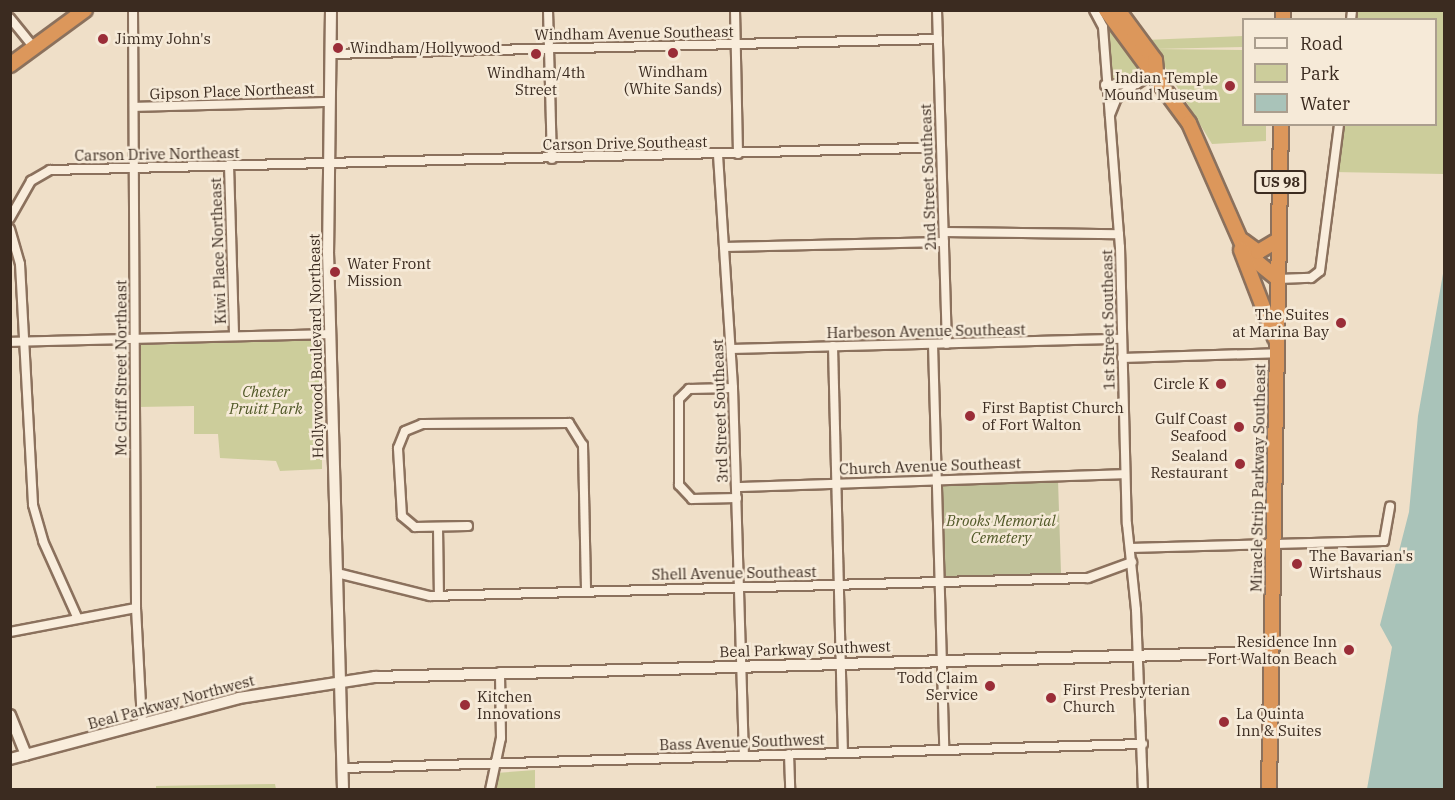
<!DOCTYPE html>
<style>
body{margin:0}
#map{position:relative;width:1455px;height:800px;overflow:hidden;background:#efdfc8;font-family:"IBM Plex Serif",serif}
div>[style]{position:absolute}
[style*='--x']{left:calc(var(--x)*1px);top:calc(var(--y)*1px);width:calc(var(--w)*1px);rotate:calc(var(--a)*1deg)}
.green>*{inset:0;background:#cccd9b}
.cemetery>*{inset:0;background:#c1c29a}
.water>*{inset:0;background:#a9c3b9}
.roads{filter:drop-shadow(2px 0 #8b715d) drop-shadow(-2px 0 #8b715d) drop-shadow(0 2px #8b715d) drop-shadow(0 -2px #8b715d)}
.street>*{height:8px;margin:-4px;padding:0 4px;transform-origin:4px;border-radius:4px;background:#f9eddc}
.secondary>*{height:10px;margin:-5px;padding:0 5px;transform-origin:5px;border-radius:5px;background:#f9eddc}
.highway>*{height:14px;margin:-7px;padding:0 7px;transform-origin:7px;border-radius:7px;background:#dc975b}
.dots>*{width:16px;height:16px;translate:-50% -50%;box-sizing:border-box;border:3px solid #f6ead8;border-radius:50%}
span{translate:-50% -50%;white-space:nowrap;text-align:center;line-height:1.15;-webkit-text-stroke:5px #f6ead8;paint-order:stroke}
.shield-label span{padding:2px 4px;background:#f6ead8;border:2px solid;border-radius:4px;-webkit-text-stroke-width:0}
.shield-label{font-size:14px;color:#3b2b20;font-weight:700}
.street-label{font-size:15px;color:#3b2b20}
.poi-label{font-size:15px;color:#3b2b20}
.left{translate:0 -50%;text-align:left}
.right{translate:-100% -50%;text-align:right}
.park-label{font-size:15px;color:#505827;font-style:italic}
.frame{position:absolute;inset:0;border:12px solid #3b2b20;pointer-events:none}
.legend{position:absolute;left:1242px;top:18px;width:195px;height:108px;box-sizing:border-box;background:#f6ead8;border:2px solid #ab9e8e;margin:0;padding:8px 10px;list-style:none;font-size:18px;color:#3b2b20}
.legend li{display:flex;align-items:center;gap:12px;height:30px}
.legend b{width:30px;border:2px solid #ab9e8e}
</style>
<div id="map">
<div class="green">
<i style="clip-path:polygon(1352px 11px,1444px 11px,1444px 174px,1333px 172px,1339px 125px,1436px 124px,1436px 20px,1351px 19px)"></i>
<i style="clip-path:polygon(1107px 20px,1143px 67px,1137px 80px,1108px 81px)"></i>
<i style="clip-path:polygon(1243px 36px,1243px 47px,1152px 49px,1145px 40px)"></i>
<i style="clip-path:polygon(1154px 49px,1243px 50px,1244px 124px,1266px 125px,1266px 141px,1212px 144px)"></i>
<i style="clip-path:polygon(322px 340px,322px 469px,280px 471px,276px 461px,220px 458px,218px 434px,194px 434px,194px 406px,137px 407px,141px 345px)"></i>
<i style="clip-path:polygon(535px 770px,535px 789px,493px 790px,496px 773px)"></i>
<i style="clip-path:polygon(275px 784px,276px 789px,156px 789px,156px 786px)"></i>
</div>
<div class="cemetery">
<i style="clip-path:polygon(1058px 480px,1061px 573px,944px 577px,940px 484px)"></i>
</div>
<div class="water">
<i style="clip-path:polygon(1444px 268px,1444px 789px,1367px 789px,1392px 647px,1380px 625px,1409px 512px,1418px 416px)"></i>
</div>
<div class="roads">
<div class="street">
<i style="--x:133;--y:10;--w:598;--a:89.71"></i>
<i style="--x:136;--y:608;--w:116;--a:87"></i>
<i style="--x:548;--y:10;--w:149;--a:88.5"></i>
<i style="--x:735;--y:10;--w:144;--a:88.8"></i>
<i style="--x:937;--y:10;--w:334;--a:88.3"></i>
<i style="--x:1094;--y:10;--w:19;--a:62"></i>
<i style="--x:1103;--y:27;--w:221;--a:85.6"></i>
<i style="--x:1120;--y:247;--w:277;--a:88.6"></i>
<i style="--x:1127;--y:524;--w:86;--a:84"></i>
<i style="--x:1136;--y:610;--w:180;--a:87.8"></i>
<i style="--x:10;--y:18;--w:38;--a:51"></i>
<i style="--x:1351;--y:20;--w:10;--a:-84"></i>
<i style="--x:330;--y:54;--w:608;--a:-1.41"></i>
<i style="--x:1105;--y:85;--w:32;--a:-2"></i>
<i style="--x:1137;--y:84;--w:20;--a:-33"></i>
<i style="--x:134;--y:107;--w:196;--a:-1.5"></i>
<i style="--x:1110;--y:115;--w:18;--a:-68"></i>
<i style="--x:1117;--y:98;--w:20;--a:-37"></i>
<i style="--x:718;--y:155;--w:233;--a:86.3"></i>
<i style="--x:733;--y:388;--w:367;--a:88.3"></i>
<i style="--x:229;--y:165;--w:171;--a:88.3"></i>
<i style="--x:10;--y:218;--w:43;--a:-60.4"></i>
<i style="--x:31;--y:181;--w:22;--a:-30"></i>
<i style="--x:50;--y:170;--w:871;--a:-1.45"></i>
<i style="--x:10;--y:229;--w:36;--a:74"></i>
<i style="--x:20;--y:264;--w:241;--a:86.9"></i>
<i style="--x:33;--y:505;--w:37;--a:74"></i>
<i style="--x:43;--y:541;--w:85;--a:65.8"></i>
<i style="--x:944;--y:232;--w:175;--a:0.7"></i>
<i style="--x:724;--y:247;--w:220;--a:-1.3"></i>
<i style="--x:1278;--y:279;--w:33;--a:-2"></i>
<i style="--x:1311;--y:278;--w:11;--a:-38"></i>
<i style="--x:1320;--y:271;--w:148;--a:-82.6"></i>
<i style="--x:10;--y:342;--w:320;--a:-1.4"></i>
<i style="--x:933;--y:344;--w:405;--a:88.4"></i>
<i style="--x:833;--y:346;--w:406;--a:88.6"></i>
<i style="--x:731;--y:349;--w:390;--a:-1.5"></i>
<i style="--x:1122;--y:358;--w:155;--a:-1.8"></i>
<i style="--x:733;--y:388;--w:44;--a:178.7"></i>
<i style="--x:689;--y:389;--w:14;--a:135"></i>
<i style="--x:679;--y:399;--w:86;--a:90"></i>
<i style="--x:679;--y:485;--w:19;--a:47"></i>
<i style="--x:692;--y:499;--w:45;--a:-1.3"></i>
<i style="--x:737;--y:487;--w:388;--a:-1.9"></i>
<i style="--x:468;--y:526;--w:53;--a:178.9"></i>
<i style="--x:415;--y:527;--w:17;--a:-140"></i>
<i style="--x:402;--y:516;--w:68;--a:-93.4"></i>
<i style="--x:398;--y:448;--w:18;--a:-68"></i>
<i style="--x:405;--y:431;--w:18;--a:-22"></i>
<i style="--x:422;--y:424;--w:147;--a:-0.4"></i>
<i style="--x:569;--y:423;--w:26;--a:58"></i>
<i style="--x:583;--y:445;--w:146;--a:88.8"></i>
<i style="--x:438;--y:527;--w:68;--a:89.2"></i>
<i style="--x:1130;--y:548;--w:254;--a:-1.6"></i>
<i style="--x:1384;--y:541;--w:35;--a:-80"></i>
<i style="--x:337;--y:573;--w:96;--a:13.9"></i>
<i style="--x:430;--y:596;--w:658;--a:-1.57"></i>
<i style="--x:1088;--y:578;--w:47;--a:-20"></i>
<i style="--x:10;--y:632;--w:128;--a:-10.8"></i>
<i style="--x:789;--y:754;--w:36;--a:88"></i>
<i style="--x:343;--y:768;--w:800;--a:-1.72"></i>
<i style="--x:490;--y:790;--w:53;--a:-78.1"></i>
<i style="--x:501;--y:738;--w:66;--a:-90.9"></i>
</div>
<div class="secondary">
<i style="--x:331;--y:10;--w:242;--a:90.7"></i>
<i style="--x:328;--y:252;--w:538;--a:88.4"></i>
<i style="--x:10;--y:715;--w:43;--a:68.2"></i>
<i style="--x:10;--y:759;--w:237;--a:-14.9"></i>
<i style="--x:239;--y:698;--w:138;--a:-8.8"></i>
<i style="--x:375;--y:677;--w:897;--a:-1.6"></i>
</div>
<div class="highway">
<i style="--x:1106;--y:10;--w:140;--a:53.7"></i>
<i style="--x:1189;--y:123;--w:142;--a:66.3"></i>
<i style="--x:1246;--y:253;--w:41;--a:39.1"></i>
<i style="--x:1118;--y:10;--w:62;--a:53.5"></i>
<i style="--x:1155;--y:60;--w:12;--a:85"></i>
<i style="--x:1283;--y:20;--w:10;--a:-90"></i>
<i style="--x:10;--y:65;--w:93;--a:-36.3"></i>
<i style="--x:1243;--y:241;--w:19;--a:36"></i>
<i style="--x:1258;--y:252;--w:23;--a:-31"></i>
<i style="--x:1241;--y:250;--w:94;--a:68.9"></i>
<i style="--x:1269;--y:790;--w:666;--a:-88.97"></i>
</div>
</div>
<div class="dots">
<i style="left:103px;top:39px;background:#9a2d38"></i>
<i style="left:338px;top:48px;background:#9a2d38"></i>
<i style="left:673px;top:53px;background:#9a2d38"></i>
<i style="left:536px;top:54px;background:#9a2d38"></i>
<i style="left:1230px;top:86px;background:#9a2d38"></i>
<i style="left:335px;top:272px;background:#9a2d38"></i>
<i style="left:1341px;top:323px;background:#9a2d38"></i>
<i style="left:1221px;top:384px;background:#9a2d38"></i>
<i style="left:970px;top:416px;background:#9a2d38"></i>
<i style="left:1239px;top:427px;background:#9a2d38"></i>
<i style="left:1240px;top:464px;background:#9a2d38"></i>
<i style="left:1297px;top:564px;background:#9a2d38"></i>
<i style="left:1349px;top:650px;background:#9a2d38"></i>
<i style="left:990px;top:686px;background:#9a2d38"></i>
<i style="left:1051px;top:698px;background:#9a2d38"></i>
<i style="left:465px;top:705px;background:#9a2d38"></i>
<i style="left:1224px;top:722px;background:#9a2d38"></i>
</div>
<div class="shield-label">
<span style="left:1280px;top:182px">US 98</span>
</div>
<div class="street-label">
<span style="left:634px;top:33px;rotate:-1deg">Windham Avenue Southeast</span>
<span style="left:232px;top:91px;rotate:-2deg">Gipson Place Northeast</span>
<span style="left:625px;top:143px;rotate:-1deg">Carson Drive Southeast</span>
<span style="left:157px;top:154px;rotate:-1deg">Carson Drive Northeast</span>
<span style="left:928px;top:177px;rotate:-92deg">2nd Street Southeast</span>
<span style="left:218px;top:251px;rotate:-92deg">Kiwi Place Northeast</span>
<span style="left:1108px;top:320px;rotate:-91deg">1st Street Southeast</span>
<span style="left:926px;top:331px;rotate:-1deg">Harbeson Avenue Southeast</span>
<span style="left:316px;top:346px;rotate:-91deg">Hollywood Boulevard Northeast</span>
<span style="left:121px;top:368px;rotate:-90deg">Mc Griff Street Northeast</span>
<span style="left:720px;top:411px;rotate:-92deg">3rd Street Southeast</span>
<span style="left:930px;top:466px;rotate:-2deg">Church Avenue Southeast</span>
<span style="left:1258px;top:478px;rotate:-89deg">Miracle Strip Parkway Southeast</span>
<span style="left:734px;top:573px;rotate:-1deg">Shell Avenue Southeast</span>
<span style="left:805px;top:649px;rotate:-2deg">Beal Parkway Southwest</span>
<span style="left:171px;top:702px;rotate:-15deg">Beal Parkway Northwest</span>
<span style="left:742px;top:742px;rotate:-2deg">Bass Avenue Southwest</span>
</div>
<div class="poi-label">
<span class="left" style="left:115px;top:39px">Jimmy John's</span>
<span class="left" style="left:350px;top:48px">Windham/Hollywood</span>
<span style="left:673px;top:80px">Windham<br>(White Sands)</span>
<span style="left:536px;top:81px">Windham/4th<br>Street</span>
<span class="right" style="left:1218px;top:86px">Indian Temple<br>Mound Museum</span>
<span class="left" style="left:347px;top:272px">Water Front<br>Mission</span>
<span class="right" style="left:1329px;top:323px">The Suites<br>at Marina Bay</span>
<span class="right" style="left:1209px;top:384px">Circle K</span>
<span class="left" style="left:982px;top:416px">First Baptist Church<br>of Fort Walton</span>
<span class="right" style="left:1227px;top:427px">Gulf Coast<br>Seafood</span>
<span class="right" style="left:1228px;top:464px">Sealand<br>Restaurant</span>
<span class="left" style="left:1309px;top:564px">The Bavarian's<br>Wirtshaus</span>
<span class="right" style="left:1337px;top:650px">Residence Inn<br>Fort Walton Beach</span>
<span class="right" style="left:978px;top:686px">Todd Claim<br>Service</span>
<span class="left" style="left:1063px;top:698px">First Presbyterian<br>Church</span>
<span class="left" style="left:477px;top:705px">Kitchen<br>Innovations</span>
<span class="left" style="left:1236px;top:722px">La Quinta<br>Inn &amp; Suites</span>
</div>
<div class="park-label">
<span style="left:266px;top:400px">Chester<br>Pruitt Park</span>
<span style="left:1001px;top:529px">Brooks Memorial<br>Cemetery</span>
</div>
<div class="frame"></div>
<ul class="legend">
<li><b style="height:8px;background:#f9eddc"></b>Road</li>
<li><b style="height:16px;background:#cccd9b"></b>Park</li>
<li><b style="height:16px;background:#a9c3b9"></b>Water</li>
</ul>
</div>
